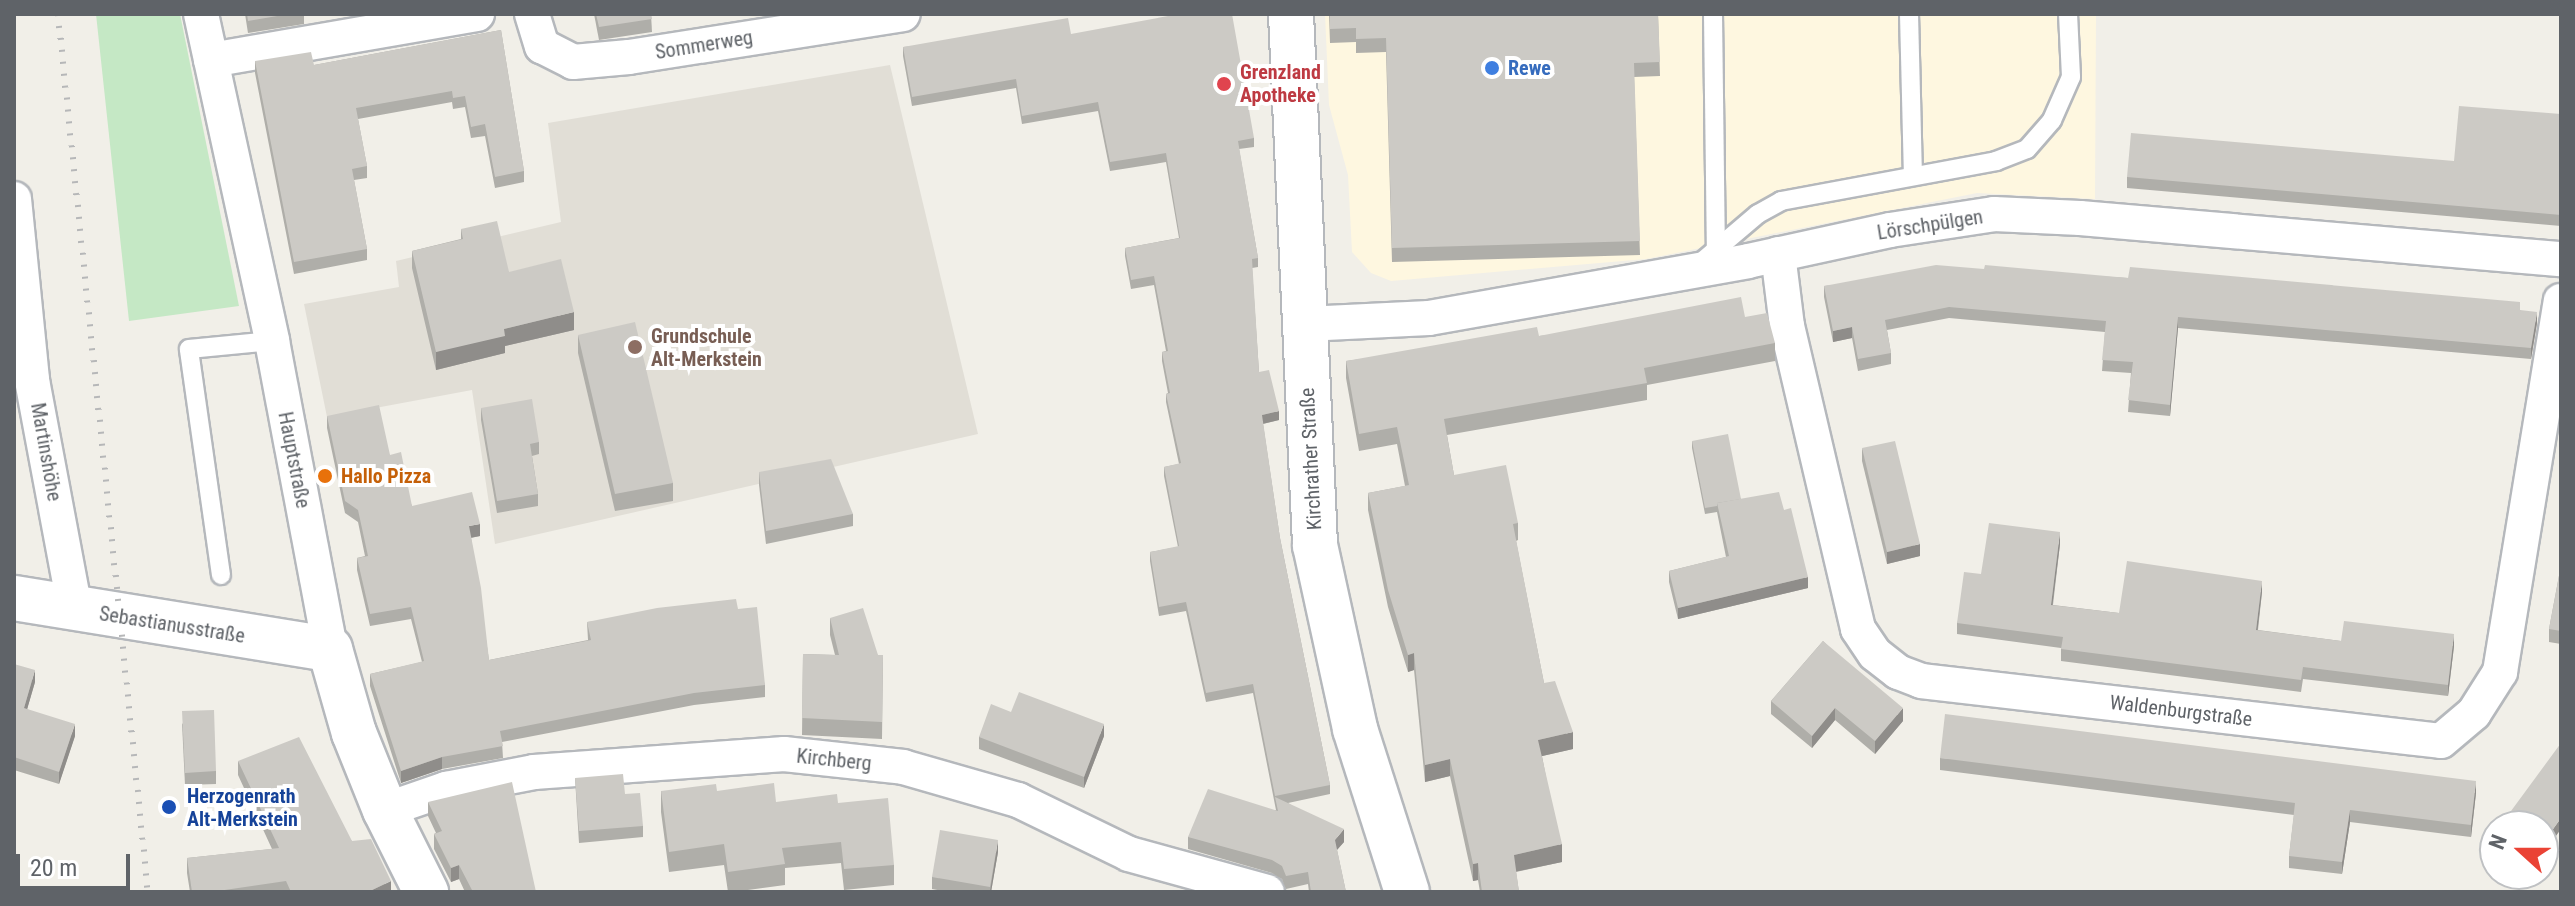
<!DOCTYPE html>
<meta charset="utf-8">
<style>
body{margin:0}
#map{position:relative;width:2575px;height:906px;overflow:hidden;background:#f1efe8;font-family:"Roboto Condensed",sans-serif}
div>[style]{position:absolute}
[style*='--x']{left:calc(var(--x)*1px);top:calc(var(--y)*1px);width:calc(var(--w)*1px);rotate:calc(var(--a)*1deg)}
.commercial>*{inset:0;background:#fef7e0}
.education>*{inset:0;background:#e1ded6}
.green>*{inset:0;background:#c5e8c5}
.roads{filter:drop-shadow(2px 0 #b5b8bc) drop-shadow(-2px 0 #b5b8bc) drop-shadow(0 2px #b5b8bc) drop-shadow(0 -2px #b5b8bc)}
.lane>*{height:18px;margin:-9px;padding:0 9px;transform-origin:9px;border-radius:9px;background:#fff}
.street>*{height:34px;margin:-17px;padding:0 17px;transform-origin:17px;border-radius:17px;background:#fff}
.secondary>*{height:44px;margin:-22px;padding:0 22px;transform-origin:22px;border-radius:22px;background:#fff}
.rail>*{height:6px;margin-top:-3px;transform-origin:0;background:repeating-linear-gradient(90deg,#b6b7b8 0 2px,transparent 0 12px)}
.wall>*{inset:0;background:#afaea9}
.shaded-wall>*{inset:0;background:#8f8d8a}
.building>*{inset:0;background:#cccac5}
.dots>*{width:22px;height:22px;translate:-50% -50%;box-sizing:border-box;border:4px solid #fff;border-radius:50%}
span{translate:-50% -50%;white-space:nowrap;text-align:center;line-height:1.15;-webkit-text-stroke:8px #fff;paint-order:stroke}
.street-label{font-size:20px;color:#5f6368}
.shop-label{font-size:20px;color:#366cbe;font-weight:700}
.left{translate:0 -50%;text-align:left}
.health-label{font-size:20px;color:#be3a42;font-weight:700}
.education-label{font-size:20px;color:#785e54;font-weight:700}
.food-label{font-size:20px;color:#c56008;font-weight:700}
.transit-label{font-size:20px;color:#164399;font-weight:700}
.frame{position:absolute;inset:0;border:16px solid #5f6368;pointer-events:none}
.north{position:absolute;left:2479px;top:810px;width:80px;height:80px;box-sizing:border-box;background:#fff;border:2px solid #bfc1c3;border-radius:50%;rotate:291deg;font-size:22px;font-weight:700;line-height:32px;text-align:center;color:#5f6368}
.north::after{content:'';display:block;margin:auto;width:28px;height:36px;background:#ea4335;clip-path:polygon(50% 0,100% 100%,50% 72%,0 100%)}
.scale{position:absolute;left:16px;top:854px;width:114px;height:36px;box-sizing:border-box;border:4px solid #5f6368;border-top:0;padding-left:10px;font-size:24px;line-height:28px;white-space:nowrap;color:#5f6368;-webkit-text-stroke:6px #fff;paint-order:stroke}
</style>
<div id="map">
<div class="commercial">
<i style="clip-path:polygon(1325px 14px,2096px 14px,2095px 199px,1977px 193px,1646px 259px,1391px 281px,1371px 273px,1352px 252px,1348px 175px,1329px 105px)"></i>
</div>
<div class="education">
<i style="clip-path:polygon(890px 65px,978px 434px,495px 544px,472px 390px,327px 417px,304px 304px,399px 287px,396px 261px,561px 222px,548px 123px)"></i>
</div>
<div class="green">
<i style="clip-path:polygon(96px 14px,180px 14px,239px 306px,129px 321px)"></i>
</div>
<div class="roads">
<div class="lane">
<i style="--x:1713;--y:14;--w:238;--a:89.3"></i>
<i style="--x:1909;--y:14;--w:162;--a:88.6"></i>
<i style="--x:1699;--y:264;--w:77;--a:-40.3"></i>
<i style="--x:1758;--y:214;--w:26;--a:-29"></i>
<i style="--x:1781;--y:201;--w:219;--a:-10.5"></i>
<i style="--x:1996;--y:161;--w:33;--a:-21"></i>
<i style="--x:2027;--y:149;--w:38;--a:-49"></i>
<i style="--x:2052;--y:120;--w:47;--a:-66.2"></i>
<i style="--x:2071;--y:77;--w:63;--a:-92.7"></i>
<i style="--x:221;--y:575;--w:228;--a:-98.1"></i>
<i style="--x:189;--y:349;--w:83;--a:-5.5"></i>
</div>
<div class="street">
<i style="--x:201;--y:14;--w:335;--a:77.7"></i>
<i style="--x:272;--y:341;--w:313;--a:79.3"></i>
<i style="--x:532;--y:14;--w:34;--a:73"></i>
<i style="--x:542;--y:46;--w:35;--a:27"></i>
<i style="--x:573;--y:62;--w:56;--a:-5.1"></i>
<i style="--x:629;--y:57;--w:277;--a:-8.9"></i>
<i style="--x:211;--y:60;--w:270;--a:-9.8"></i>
<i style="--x:14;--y:199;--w:182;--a:84.3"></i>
<i style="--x:32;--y:380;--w:233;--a:79.4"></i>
<i style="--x:1778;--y:254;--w:73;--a:82.9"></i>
<i style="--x:1787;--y:326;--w:311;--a:76.8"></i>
<i style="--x:1858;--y:629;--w:30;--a:56"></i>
<i style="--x:1875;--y:654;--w:29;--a:38"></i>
<i style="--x:1898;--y:672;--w:25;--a:21"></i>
<i style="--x:1921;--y:681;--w:523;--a:6.58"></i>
<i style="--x:2441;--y:741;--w:43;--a:-40.3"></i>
<i style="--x:2474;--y:713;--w:49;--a:-57.6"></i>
<i style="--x:2500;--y:672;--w:376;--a:-80.7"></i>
<i style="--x:1305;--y:324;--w:124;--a:-2.8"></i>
<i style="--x:1429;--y:318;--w:324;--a:-10.1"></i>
<i style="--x:1748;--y:261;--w:145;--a:-12.3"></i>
<i style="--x:1890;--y:230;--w:105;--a:-8.7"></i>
<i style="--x:1994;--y:214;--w:86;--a:2.7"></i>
<i style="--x:2080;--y:218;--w:483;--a:4.9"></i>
<i style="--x:385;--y:810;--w:65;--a:-19"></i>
<i style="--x:446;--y:789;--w:90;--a:-10.9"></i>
<i style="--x:534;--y:772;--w:251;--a:-4.1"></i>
<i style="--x:784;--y:754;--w:120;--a:6.2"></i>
<i style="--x:903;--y:767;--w:120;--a:16"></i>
<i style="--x:1018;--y:800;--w:123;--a:25.9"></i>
<i style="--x:1129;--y:854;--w:143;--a:15.4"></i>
</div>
<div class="secondary">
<i style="--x:1291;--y:14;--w:532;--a:87.41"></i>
<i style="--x:1315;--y:545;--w:188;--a:77.7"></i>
<i style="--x:1355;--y:729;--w:171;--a:72.3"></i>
<i style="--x:14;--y:598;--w:320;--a:9.2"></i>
<i style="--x:330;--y:649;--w:87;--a:74.1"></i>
<i style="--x:354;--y:733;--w:83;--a:68.1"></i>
<i style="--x:385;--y:810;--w:92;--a:63.4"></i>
</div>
</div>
<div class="rail">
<i style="--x:58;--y:14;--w:883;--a:84.15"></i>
</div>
<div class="wall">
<i style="clip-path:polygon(245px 14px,304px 14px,304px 24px,248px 33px)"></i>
<i style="clip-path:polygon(594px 14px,651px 14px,652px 32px,599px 40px)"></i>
<i style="clip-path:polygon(1329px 14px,1658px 14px,1660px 76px,1634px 77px,1640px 255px,1392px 262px,1386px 52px,1356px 53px,1356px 42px,1330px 43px)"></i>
<i style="clip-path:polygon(501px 30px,524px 171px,524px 182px,495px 188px,485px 136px,471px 138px,465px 107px,453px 109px,452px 102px,358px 119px,367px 166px,367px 178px,354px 180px,367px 249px,367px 260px,294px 274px,255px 73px,255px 61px,314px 65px)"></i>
<i style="clip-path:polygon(1071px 34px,1254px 138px,1254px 147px,1239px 149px,1258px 258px,1258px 267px,1252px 268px,1259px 372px,1279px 420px,1263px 424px,1280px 538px,1330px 785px,1330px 794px,1288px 803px,1344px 842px,1337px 850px,1346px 892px,1309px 892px,1308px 884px,1286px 889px,1282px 879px,1272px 873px,1188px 849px,1188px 837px,1276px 810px,1275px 805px,1253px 693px,1206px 702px,1186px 611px,1159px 616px,1150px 561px,1150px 552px,1178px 547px,1164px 476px,1164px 467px,1179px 464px,1166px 402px,1166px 394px,1168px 393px,1162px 361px,1162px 352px,1166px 351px,1154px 285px,1131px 289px,1125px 256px,1125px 248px,1179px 238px,1166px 162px,1110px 171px,1098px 111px,1022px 124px,1016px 88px,912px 106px,903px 56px,903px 47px)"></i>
<i style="clip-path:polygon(2561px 114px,2561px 226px,2127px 188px,2127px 177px,2454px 161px)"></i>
<i style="clip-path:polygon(461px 229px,509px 272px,574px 330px,505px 346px,505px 353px,436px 370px,412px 268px,412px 251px,461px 239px)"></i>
<i style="clip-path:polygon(1984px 269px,2128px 278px,2520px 310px,2537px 323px,2531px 359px,2178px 328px,2170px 416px,2128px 412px,2131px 373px,2102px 371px,2105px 332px,1949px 318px,1887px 330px,1891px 353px,1891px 364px,1858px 371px,1852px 338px,1833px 342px,1824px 297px,1824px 286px)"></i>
<i style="clip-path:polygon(1745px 317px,1775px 343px,1775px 361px,1647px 385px,1647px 400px,1447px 435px,1454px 475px,1518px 523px,1518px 540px,1516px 541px,1544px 683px,1573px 749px,1542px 756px,1562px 862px,1516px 872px,1519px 892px,1480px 892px,1478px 880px,1473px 881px,1450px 776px,1425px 782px,1414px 670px,1408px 672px,1388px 607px,1368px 510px,1368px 493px,1405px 486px,1397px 444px,1359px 451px,1346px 378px,1346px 361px,1539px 336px)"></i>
<i style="clip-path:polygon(578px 335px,673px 483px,673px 501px,615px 511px,578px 353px)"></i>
<i style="clip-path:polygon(481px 408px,539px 442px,539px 454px,532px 456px,538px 494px,538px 506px,497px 513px,481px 420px)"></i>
<i style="clip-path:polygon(327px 416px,390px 455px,412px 506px,480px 536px,471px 538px,489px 660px,588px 640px,587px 622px,738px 609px,765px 685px,765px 697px,694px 705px,502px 742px,503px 758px,442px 769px,401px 783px,370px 686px,370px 674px,422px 662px,411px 619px,370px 626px,357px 570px,357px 558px,365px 556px,358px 522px,345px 513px,327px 428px)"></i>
<i style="clip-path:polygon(1692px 441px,1741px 499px,1784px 510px,1808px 588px,1678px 619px,1669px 582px,1669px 571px,1726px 557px,1717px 512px,1705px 514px,1692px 448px)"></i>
<i style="clip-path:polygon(1862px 448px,1920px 556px,1887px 564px,1862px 461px)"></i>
<i style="clip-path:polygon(759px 472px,853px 514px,853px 526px,766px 544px,759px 485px)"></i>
<i style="clip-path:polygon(2060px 544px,2053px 605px,2119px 613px,2262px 592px,2258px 630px,2341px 641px,2454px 646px,2448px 696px,2303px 679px,2301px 692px,2061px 661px,2061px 648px,1957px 634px,1957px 623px,1981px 574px)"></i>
<i style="clip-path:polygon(2561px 565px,2561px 644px,2549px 642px,2549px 629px)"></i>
<i style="clip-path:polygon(830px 618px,878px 655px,883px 655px,882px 739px,802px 735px,803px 654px,835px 655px,830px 635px)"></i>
<i style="clip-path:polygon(1823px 641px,1903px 721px,1875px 754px,1835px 720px,1812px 748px,1771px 714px,1771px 701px)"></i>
<i style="clip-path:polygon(14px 664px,35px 682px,27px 709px,75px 736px,59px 784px,14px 770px)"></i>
<i style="clip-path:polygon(1011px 712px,1104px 736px,1084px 788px,979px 749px,979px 737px)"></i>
<i style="clip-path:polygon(182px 723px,216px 771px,216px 784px,185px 785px)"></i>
<i style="clip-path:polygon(1940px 758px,2476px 793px,2471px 837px,2350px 822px,2342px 874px,2289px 868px,2289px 856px,2294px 815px,1940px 770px)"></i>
<i style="clip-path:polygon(238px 761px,352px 841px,391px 892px,190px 892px,187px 873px,187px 858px,272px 849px,238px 775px)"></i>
<i style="clip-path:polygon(575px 778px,625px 794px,643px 826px,643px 837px,579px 843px)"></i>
<i style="clip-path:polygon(661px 791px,776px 802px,838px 803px,894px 865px,894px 885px,844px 890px,841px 863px,785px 868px,785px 885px,733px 892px,728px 892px,724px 865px,669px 872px,661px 812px)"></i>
<i style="clip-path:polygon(428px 802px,536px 892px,465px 892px,459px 879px,451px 882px,434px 849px,434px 834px,436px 833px,428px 816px)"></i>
<i style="clip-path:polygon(998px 852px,991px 892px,949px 892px,932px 889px,932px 877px)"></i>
</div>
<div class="shaded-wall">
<i style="clip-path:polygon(574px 312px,574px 330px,505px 346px,505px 353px,436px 370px,436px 352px,504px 329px)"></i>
<i style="clip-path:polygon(2537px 312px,2537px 323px,2531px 359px,2531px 348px)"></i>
<i style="clip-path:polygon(2178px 317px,2178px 328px,2170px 416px,2170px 405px)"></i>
<i style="clip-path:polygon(1852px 327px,1852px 338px,1833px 342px,1833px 331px)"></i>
<i style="clip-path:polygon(1279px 411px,1279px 420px,1262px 424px,1262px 415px)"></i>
<i style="clip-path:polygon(480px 524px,480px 536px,469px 538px,469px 526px)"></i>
<i style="clip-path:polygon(2060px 532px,2060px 544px,2051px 616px,2051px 605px)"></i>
<i style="clip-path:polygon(1920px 544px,1920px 556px,1887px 564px,1887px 552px)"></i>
<i style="clip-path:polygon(1808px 577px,1808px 588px,1678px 619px,1678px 608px)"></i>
<i style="clip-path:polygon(2262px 581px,2262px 592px,2256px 642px,2256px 630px)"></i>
<i style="clip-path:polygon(2454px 634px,2454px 646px,2448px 696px,2448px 685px)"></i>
<i style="clip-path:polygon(1414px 653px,1414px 670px,1408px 672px,1408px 655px)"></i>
<i style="clip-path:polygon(35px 670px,35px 682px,24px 720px,24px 708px)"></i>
<i style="clip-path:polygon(1835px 708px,1835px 720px,1812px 748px,1812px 736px)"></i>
<i style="clip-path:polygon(1903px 708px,1903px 721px,1875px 754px,1875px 741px)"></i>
<i style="clip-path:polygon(75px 724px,75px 736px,59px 784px,59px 772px)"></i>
<i style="clip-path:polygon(1104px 724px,1104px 736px,1084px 788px,1084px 777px)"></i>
<i style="clip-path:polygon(1573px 732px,1573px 749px,1538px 757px,1538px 740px)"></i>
<i style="clip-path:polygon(442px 757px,442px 769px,401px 783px,401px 771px)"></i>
<i style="clip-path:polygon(1450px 759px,1450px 776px,1425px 782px,1425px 765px)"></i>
<i style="clip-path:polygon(2476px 781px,2476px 793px,2471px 837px,2471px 825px)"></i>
<i style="clip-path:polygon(2350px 810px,2350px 822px,2342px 874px,2342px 862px)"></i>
<i style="clip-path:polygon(2561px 818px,2561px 829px,2543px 854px,2543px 843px)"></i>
<i style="clip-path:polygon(1344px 829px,1344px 842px,1335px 852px,1335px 840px)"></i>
<i style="clip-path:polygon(998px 840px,998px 852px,991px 892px,990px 892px)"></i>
<i style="clip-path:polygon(1562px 844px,1562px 862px,1514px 872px,1514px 855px)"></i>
<i style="clip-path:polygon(2495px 844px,2495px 855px,2484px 858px,2484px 847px)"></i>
<i style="clip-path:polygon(1478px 863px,1478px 880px,1473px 881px,1473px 864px)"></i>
<i style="clip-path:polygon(459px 865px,459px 879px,451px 882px,451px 868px)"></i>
<i style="clip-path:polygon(391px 881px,391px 892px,368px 892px)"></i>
</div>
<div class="building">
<i style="clip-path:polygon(247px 14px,289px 14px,248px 21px)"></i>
<i style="clip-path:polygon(596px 14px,651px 14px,652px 19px,599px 27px)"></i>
<i style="clip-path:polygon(1179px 14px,1232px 14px,1254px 138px,1238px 141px,1258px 258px,1252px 259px,1259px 372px,1269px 370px,1279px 411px,1262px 415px,1280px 538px,1330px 785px,1275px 796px,1253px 684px,1206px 693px,1186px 602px,1159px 607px,1150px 552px,1179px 546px,1164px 467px,1181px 463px,1166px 394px,1170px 393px,1162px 352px,1168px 351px,1154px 276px,1131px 280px,1125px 248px,1180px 238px,1166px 153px,1110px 162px,1098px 102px,1022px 116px,1016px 79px,912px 97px,903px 47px,1068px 18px,1071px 34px)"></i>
<i style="clip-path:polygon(1330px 14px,1658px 14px,1660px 62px,1634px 63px,1640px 241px,1392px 248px,1386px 38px,1356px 39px,1356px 28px,1330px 29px)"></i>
<i style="clip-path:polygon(501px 30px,524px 171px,495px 177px,485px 124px,471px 127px,465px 96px,453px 98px,452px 91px,356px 108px,367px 166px,352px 169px,367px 249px,294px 262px,255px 61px,311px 52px,314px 65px)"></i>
<i style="clip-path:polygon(2459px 106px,2561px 114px,2561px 215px,2127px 177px,2131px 133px,2454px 161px)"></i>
<i style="clip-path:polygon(497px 221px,509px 272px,561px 259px,574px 312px,504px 329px,505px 336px,436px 352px,412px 251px,463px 239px,461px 229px)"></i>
<i style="clip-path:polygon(1936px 265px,1984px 269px,1985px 265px,2128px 278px,2130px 267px,2520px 302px,2520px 310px,2537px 312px,2531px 348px,2178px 317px,2170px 405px,2128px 400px,2133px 362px,2102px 360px,2106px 321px,1949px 307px,1885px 320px,1891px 353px,1858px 359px,1852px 327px,1833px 331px,1824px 286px)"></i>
<i style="clip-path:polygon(1741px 297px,1745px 317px,1767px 313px,1775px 343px,1644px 368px,1647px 383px,1444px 419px,1454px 475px,1506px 465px,1518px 523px,1513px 524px,1544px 683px,1555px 681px,1573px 732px,1538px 740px,1562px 844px,1514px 855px,1519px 892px,1482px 892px,1478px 863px,1473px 864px,1450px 759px,1425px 765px,1414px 653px,1408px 655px,1388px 590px,1368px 493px,1409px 485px,1397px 427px,1359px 434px,1346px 361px,1537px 327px,1539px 336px)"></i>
<i style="clip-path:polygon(635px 322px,673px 483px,615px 494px,578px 335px)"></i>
<i style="clip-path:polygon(532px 399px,539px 442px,530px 444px,538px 494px,497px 501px,481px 408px)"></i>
<i style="clip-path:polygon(379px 405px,390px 455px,401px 452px,412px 506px,472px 492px,480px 524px,469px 526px,481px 588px,489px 660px,591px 640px,587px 622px,657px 608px,736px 599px,738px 609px,757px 607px,765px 685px,694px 693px,500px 731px,503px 746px,442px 757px,401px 771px,370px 674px,424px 661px,411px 607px,370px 614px,357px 558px,368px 556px,358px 510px,345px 501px,327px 416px)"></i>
<i style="clip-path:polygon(1728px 434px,1741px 499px,1717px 503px,1717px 506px,1705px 508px,1692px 441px)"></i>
<i style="clip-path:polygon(1895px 441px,1920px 544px,1887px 552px,1862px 448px)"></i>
<i style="clip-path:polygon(831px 459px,853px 514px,766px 531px,759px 472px)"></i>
<i style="clip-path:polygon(1779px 492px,1784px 510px,1791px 508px,1808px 577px,1678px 608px,1669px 571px,1729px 556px,1717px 503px)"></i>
<i style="clip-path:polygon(1989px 523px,2060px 532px,2051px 605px,2119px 613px,2127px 561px,2262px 581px,2256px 630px,2341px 641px,2344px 621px,2454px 634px,2448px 685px,2303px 667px,2301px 680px,2061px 649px,2063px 637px,1957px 623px,1964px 572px,1981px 574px)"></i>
<i style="clip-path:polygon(2561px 565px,2561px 631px,2549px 629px)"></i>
<i style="clip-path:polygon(863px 608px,878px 655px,883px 655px,882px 722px,802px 718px,803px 654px,839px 655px,830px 618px)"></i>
<i style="clip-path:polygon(1823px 641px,1903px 708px,1875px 741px,1835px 708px,1812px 736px,1771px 701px)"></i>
<i style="clip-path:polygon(14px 664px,35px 670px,24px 708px,75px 724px,59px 772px,14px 757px,16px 743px,14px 743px)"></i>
<i style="clip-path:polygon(1019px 692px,1104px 724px,1084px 777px,979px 737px,991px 704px,1011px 712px)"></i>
<i style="clip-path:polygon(214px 710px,216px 771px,185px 773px,182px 711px)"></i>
<i style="clip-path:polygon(1945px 714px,2476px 781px,2471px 825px,2350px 810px,2342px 862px,2289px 856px,2295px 803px,1940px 758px)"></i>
<i style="clip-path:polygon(299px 737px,352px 841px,371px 839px,391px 881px,368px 892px,291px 892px,286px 881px,211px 892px,192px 892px,187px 858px,279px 848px,238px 761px)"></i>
<i style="clip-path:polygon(2561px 743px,2561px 818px,2543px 843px,2543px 826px,2500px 826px)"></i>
<i style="clip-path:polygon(623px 774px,625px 794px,640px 793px,643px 826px,579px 831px,575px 778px)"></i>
<i style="clip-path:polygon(512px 782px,536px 892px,473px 892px,459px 865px,451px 868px,434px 834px,442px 831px,428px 802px)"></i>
<i style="clip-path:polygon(774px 783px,776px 802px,837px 794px,838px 803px,888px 798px,894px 865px,844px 869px,841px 842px,782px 848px,785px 864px,728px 872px,724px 844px,669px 852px,661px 791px,716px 784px,717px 791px)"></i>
<i style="clip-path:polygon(1208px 789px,1278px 811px,1275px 797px,1344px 829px,1335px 840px,1346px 892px,1311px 892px,1308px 872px,1286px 876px,1282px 866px,1272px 860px,1188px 837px)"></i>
<i style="clip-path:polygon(940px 830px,998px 840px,990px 887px,932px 877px)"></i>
<i style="clip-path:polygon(2495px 833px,2495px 844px,2484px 847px)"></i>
</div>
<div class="dots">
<i style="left:1492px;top:68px;background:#3f7fe0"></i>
<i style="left:1224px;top:84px;background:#e0444e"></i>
<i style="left:635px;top:347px;background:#8d6e63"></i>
<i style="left:325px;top:476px;background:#e8710a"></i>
<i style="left:169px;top:807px;background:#1a4fb4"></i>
</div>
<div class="street-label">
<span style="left:704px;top:45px;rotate:-9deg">Sommerweg</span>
<span style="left:1930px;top:225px;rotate:-9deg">Lörschpülgen</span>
<span style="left:46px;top:452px;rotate:80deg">Martinshöhe</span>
<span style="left:1311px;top:459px;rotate:-93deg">Kirchrather Straße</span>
<span style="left:294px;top:460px;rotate:79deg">Hauptstraße</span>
<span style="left:172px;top:625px;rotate:9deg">Sebastianusstraße</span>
<span style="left:2181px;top:711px;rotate:7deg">Waldenburgstraße</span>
<span style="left:834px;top:760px;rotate:6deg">Kirchberg</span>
</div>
<div class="shop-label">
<span class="left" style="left:1508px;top:68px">Rewe</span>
</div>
<div class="health-label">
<span class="left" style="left:1240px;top:84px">Grenzland<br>Apotheke</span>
</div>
<div class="education-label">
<span class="left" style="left:651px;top:348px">Grundschule<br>Alt-Merkstein</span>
</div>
<div class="food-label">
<span class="left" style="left:341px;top:476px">Hallo Pizza</span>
</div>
<div class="transit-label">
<span class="left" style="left:187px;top:808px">Herzogenrath<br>Alt-Merkstein</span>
</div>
<div class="frame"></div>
<div class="north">N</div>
<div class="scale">20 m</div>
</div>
